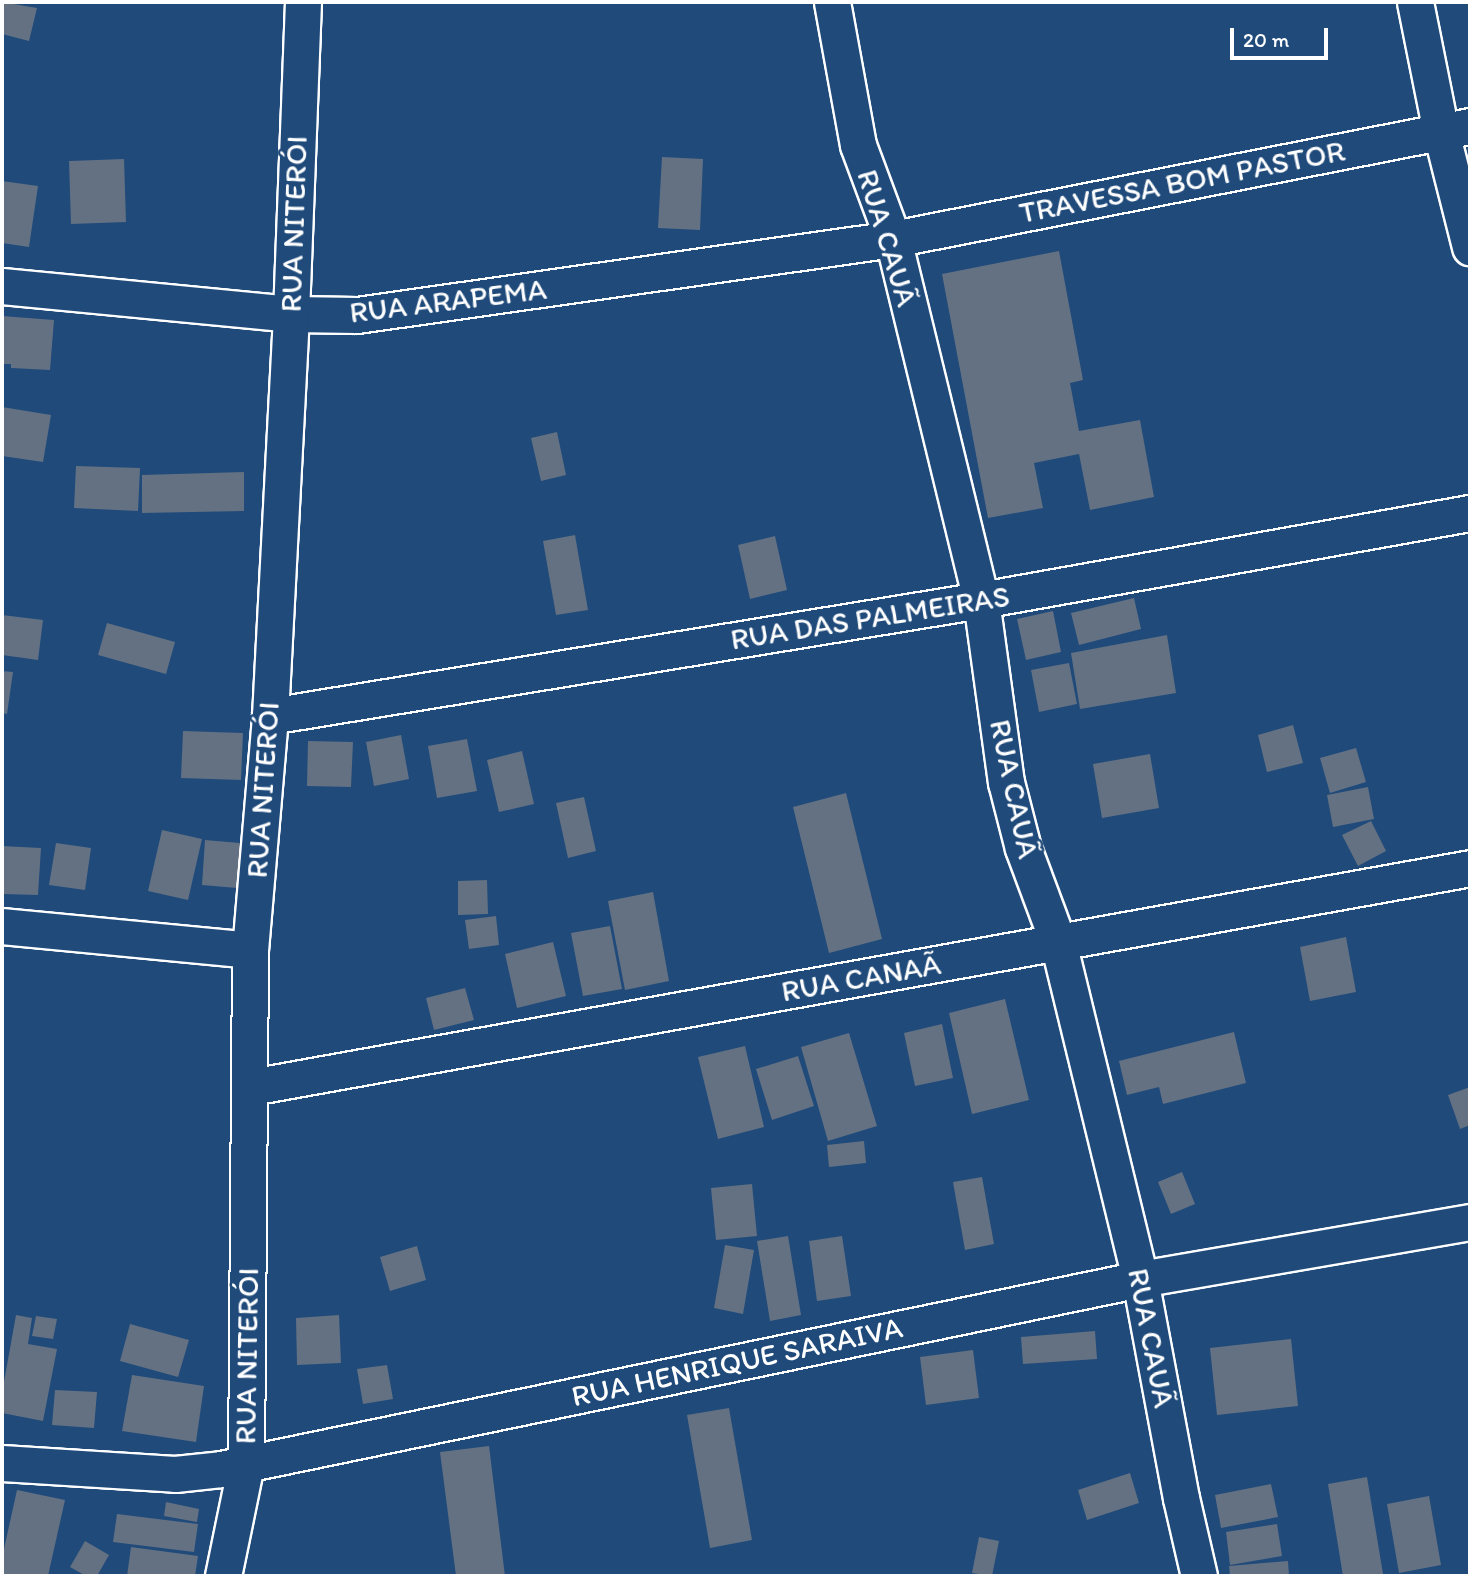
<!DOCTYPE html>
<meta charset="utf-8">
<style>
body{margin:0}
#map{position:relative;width:1472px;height:1578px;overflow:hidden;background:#1f4a7a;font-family:Itim,sans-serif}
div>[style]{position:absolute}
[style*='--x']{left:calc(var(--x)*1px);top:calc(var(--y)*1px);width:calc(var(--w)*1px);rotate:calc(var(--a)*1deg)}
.building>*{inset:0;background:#637183}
.roads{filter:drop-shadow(2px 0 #fff) drop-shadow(-2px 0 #fff) drop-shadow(0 2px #fff) drop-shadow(0 -2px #fff)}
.minor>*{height:35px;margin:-17.5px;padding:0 17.5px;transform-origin:17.5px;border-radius:17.5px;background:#1f4a7a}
span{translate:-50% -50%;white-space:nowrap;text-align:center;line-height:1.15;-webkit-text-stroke:5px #1f4a7a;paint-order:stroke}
.street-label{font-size:30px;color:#fff}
.frame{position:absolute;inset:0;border:4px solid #fff;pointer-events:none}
.scale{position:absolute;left:1230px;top:28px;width:98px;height:32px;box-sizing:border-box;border:4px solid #fff;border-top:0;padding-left:9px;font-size:21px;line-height:24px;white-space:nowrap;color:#fff;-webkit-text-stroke:5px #1f4a7a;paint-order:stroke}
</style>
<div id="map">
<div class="building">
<i style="clip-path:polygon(2px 2px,37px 8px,29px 41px,2px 34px)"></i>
<i style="clip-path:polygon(662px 157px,703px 159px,700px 230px,658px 228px)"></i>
<i style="clip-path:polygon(124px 159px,126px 222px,71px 224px,69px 161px)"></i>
<i style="clip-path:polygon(2px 181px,38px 186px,29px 247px,2px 243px)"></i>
<i style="clip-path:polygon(1059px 251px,1083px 380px,1070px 383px,1079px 431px,1140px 420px,1154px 497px,1090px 510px,1079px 454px,1034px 463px,1043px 508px,988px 518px,942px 274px)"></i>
<i style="clip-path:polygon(2px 316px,54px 320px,50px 370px,11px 368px,11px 364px,2px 364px)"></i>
<i style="clip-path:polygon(2px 407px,51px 415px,43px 462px,2px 456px)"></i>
<i style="clip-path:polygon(557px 432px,566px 475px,541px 481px,531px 438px)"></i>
<i style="clip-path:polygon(76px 466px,140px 468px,138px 511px,74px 508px)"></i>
<i style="clip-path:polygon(244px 472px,244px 511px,142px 513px,142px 475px)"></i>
<i style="clip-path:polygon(575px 535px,588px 610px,556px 615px,543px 541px)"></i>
<i style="clip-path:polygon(775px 536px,787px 590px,750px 599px,738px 545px)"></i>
<i style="clip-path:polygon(1134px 598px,1141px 629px,1079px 645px,1071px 613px)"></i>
<i style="clip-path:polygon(1053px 611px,1061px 652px,1026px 660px,1017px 619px)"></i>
<i style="clip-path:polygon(2px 615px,43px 620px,38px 660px,2px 655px)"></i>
<i style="clip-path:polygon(107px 623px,175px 642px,166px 674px,98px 655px)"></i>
<i style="clip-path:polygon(1167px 635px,1176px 693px,1080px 709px,1071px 653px)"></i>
<i style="clip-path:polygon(1069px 663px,1077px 704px,1039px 712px,1031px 670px)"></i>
<i style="clip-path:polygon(2px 671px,13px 672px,7px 714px,2px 713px)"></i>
<i style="clip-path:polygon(1293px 725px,1303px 763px,1267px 772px,1258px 735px)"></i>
<i style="clip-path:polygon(183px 731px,243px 733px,241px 780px,181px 778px)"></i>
<i style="clip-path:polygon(401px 735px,409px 779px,374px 786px,366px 742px)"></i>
<i style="clip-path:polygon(467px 739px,477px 791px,437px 798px,428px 746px)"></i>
<i style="clip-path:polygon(308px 741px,353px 742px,351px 787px,307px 786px)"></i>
<i style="clip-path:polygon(1356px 748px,1366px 782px,1330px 793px,1320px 758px)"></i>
<i style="clip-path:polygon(522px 751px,534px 804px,499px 812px,487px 760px)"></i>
<i style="clip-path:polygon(1150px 754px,1159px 808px,1102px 818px,1093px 764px)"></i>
<i style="clip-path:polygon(1368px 787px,1374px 819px,1333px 827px,1327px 795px)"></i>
<i style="clip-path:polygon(846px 793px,882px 939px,829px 953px,793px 807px)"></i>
<i style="clip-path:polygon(584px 797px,596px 851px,568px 858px,556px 803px)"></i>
<i style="clip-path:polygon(1371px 821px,1386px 851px,1358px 866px,1342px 835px)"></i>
<i style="clip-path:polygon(162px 830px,202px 839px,188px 900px,148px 891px)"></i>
<i style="clip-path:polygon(205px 840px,240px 843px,237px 888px,202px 885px)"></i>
<i style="clip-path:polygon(56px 843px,91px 848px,85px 890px,49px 885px)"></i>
<i style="clip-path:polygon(2px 846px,41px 848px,38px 895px,2px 894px)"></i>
<i style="clip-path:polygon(487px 880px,488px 914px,458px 915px,458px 881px)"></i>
<i style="clip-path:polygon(653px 892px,669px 981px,625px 990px,608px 901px)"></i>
<i style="clip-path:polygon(496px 916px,499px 945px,469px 949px,465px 920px)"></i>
<i style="clip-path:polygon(610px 926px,622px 989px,583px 996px,571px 933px)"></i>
<i style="clip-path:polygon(1346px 937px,1356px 992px,1310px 1001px,1300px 947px)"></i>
<i style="clip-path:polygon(553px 942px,566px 996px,517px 1008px,505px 954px)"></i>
<i style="clip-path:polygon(465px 988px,474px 1020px,434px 1030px,426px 998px)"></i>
<i style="clip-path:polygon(1005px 999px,1029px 1100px,972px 1114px,949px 1013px)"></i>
<i style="clip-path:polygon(942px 1024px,953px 1078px,915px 1086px,904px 1033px)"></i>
<i style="clip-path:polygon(1234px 1032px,1246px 1083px,1163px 1104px,1159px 1087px,1127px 1095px,1119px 1061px)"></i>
<i style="clip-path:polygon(849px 1033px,877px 1126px,828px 1141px,801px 1047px)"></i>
<i style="clip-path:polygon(745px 1046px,764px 1127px,718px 1139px,698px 1057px)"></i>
<i style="clip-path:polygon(798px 1056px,814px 1106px,772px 1120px,756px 1069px)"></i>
<i style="clip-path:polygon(1470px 1087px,1470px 1125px,1460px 1129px,1448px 1095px)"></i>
<i style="clip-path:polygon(864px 1141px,866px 1163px,829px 1167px,827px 1145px)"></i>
<i style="clip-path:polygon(1182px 1172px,1195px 1204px,1171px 1214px,1158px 1182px)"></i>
<i style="clip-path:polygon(982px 1177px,994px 1244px,965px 1250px,953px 1182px)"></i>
<i style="clip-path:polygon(752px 1184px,757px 1236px,716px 1240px,711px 1188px)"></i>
<i style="clip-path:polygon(788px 1236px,801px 1315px,770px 1321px,757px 1241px)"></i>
<i style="clip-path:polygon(842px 1236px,851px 1296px,817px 1301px,809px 1241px)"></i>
<i style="clip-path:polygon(725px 1245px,754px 1250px,743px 1314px,714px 1308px)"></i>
<i style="clip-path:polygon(417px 1246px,426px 1280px,390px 1291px,380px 1257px)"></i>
<i style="clip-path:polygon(16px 1315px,32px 1318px,28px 1344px,57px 1349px,43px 1421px,2px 1413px,2px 1393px)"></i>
<i style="clip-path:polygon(339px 1315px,341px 1363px,297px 1365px,296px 1318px)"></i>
<i style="clip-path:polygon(36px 1316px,57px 1319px,53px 1339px,32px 1336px)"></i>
<i style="clip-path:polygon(130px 1324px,189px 1340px,178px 1377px,120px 1361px)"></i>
<i style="clip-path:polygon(1095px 1331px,1097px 1359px,1023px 1364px,1021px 1337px)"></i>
<i style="clip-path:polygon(1291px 1339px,1298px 1406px,1217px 1415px,1210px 1348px)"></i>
<i style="clip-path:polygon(973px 1350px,979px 1398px,926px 1405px,920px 1357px)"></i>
<i style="clip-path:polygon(387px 1365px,393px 1399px,363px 1404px,357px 1369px)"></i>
<i style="clip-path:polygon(132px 1375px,204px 1386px,196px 1442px,122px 1431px)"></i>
<i style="clip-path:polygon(55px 1390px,97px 1392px,94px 1428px,52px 1425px)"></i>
<i style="clip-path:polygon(729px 1408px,752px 1540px,710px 1548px,687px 1415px)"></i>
<i style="clip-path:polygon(489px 1446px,505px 1576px,456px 1576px,440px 1452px)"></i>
<i style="clip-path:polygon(1130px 1473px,1139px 1503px,1087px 1520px,1078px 1490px)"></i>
<i style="clip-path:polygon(1367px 1477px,1383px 1574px,1343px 1576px,1328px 1484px)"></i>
<i style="clip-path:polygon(1271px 1484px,1278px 1517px,1221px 1528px,1215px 1495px)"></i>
<i style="clip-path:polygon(17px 1490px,65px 1500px,48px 1576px,2px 1576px,2px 1558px)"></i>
<i style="clip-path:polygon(1429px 1496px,1441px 1565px,1399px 1573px,1387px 1504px)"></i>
<i style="clip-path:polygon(166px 1502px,199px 1509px,197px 1522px,164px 1516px)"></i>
<i style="clip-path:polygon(117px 1514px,198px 1524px,194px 1552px,113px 1542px)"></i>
<i style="clip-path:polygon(1277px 1524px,1282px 1556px,1230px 1565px,1226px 1532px)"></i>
<i style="clip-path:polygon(979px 1537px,999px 1541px,992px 1576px,972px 1573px)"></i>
<i style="clip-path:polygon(85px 1541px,109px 1555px,97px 1576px,86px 1576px,70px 1567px)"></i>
<i style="clip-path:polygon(131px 1547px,198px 1556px,195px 1576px,127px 1576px)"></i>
<i style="clip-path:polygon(1288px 1561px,1289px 1576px,1230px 1576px,1229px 1566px)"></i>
</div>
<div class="roads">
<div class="minor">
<i style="--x:832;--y:2;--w:145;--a:79.7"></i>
<i style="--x:858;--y:145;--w:100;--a:69.6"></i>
<i style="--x:893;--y:239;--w:372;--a:76.3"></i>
<i style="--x:981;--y:600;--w:184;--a:82.2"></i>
<i style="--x:1006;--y:782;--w:68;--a:75.6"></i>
<i style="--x:1023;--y:848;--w:100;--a:69.6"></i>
<i style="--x:1058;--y:942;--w:347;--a:76.3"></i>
<i style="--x:1140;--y:1279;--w:223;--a:79.4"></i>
<i style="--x:1181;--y:1498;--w:80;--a:77"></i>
<i style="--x:1415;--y:2;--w:133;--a:78.7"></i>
<i style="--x:1441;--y:132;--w:119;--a:75.8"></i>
<i style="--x:2;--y:286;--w:290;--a:5.5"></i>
<i style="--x:291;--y:314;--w:66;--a:0.9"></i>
<i style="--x:357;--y:315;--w:541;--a:-8.07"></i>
<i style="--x:893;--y:239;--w:588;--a:-11.08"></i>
<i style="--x:270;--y:716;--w:720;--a:-9.27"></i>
<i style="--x:981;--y:600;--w:497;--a:-10.1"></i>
<i style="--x:2;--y:926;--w:249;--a:5.5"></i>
<i style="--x:251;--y:1087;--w:1239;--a:-10.18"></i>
<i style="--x:2;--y:1463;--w:173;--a:3.6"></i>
<i style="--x:175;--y:1474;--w:46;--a:-6.2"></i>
<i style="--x:221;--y:1469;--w:938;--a:-11.68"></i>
<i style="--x:1140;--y:1279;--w:335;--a:-9.8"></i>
<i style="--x:223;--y:1576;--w:114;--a:-78.4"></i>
<i style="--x:246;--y:1464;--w:514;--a:-89.55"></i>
<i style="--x:250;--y:950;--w:235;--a:-85.1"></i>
<i style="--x:270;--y:716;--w:403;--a:-87"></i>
<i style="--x:291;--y:314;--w:312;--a:-87.8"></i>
</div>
</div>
<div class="street-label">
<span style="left:1182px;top:182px;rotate:-11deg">TRAVESSA BOM PASTOR</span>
<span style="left:294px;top:224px;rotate:-88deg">RUA NITERÓI</span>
<span style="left:887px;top:238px;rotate:73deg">RUA CAUÃ</span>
<span style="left:448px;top:301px;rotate:-7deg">RUA ARAPEMA</span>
<span style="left:870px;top:618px;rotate:-9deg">RUA DAS PALMEIRAS</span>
<span style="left:1014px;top:789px;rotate:78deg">RUA CAUÃ</span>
<span style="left:263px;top:790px;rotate:-86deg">RUA NITERÓI</span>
<span style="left:861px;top:978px;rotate:-10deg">RUA CANAÃ</span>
<span style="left:1151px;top:1338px;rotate:79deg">RUA CAUÃ</span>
<span style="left:247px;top:1356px;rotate:-89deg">RUA NITERÓI</span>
<span style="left:737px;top:1362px;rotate:-12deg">RUA HENRIQUE SARAIVA</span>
</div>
<div class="frame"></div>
<div class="scale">20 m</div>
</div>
